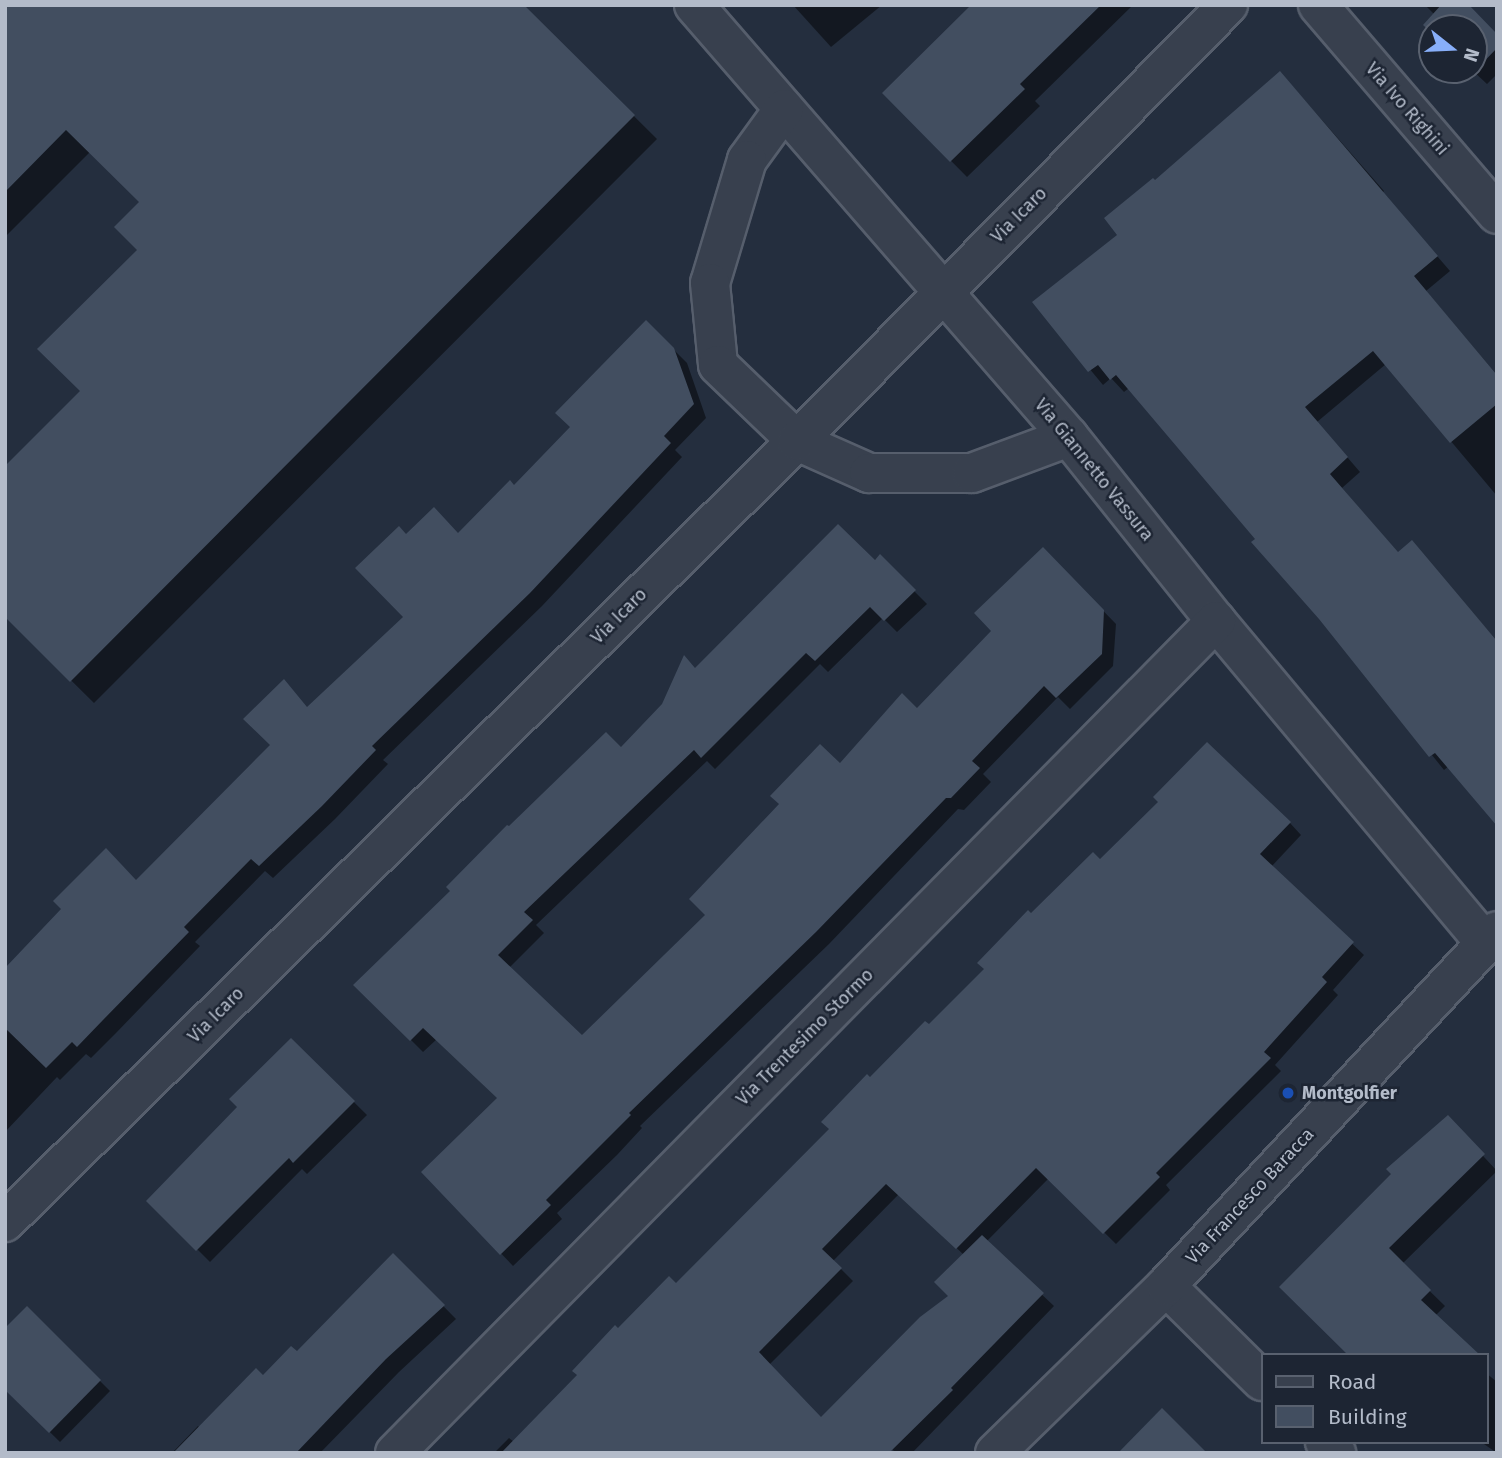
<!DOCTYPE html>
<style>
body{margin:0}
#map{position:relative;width:1502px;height:1458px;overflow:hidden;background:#242e3e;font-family:"Fira Sans",sans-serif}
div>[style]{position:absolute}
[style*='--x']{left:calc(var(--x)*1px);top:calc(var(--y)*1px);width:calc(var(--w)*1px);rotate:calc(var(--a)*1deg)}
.shadow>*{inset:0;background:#0007}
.building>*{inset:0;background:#424e60}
.roads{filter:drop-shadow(2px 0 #565e6c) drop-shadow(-2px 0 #565e6c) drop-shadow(0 2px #565e6c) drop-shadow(0 -2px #565e6c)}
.minor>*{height:38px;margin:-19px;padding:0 19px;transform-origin:19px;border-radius:19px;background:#38404e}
.dots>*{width:19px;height:19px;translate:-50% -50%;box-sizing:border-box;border:4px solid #1d2533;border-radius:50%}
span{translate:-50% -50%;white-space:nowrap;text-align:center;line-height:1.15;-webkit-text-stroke:5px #1d2533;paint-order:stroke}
.street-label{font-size:18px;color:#b3bbc9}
.poi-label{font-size:18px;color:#b3bbc9;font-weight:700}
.left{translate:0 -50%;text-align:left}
.frame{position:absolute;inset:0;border:7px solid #b3bbc9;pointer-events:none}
.legend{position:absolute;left:1261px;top:1353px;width:228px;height:91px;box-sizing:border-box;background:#1d2533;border:2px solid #59616f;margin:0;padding:9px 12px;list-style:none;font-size:21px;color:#b3bbc9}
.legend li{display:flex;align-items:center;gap:14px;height:35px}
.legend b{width:35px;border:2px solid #59616f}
.north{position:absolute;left:1418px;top:14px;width:70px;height:70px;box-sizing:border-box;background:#1d2533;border:2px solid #59616f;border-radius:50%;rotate:108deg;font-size:19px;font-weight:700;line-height:28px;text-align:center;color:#b3bbc9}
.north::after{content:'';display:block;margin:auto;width:24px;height:32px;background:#88aff9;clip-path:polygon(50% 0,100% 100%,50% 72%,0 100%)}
</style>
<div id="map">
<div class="shadow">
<i style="clip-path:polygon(5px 5px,522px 5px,657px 139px,94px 703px,5px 615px,82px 391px,140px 250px,141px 202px,90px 152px,5px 237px)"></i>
<i style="clip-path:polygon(793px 5px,882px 5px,831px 47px)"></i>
<i style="clip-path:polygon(973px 5px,1133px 5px,1035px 101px,1040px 106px,967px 177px,884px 93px)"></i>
<i style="clip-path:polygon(1425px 5px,1466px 5px,1497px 36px,1497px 74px,1487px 84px,1472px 70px,1474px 28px,1432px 28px,1432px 31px,1426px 25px,1435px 15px)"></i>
<i style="clip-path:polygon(1293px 87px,1384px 191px,1345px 232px,1400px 213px,1450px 271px,1426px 291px,1497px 375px,1497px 496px,1386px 364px,1317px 422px,1360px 472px,1342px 488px,1399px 554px,1412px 543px,1497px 641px,1449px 766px,1444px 770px,1258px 539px,1129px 388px,1124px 392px,1111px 378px,1103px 385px,1034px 302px,1119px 235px,1155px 182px)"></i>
<i style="clip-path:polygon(646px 322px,687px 363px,706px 418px,675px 450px,682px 457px,542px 606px,383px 760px,388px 764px,335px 819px,273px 878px,265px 871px,195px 942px,200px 946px,116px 1033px,91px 1058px,86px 1054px,60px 1080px,57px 1077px,5px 1132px,5px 970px,137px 882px,308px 708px,406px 617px,406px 536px,458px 535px,514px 487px,572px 427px)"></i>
<i style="clip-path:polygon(1043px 549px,1116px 624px,1113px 666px,1070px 709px,1058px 697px,983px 774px,991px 782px,964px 810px,958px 809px,829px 944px,640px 1126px,642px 1128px,617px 1155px,557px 1213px,562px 1219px,513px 1266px,423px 1172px,499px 1098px,437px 1039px,423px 1052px,356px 985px,453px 891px,509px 829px,621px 750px,696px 670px,880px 557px,927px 604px,897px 632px,883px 618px,828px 672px,820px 664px,715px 769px,707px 761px,536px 925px,544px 933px,509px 968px,582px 1038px,707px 915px,840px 766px,917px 710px,994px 631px)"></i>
<i style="clip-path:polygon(evenodd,1290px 823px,1301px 835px,1271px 867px,1364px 955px,1333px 990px,1338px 995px,1275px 1065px,1281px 1071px,1166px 1185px,1170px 1190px,1116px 1244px,1049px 1178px,986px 1242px,1054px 1306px,912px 1453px,896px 1453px,890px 1447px,494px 1453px,509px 1438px,514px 1442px,580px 1375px,618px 1330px,676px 1285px,831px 1129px,870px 1079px,930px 1027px,986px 970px,1031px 915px,1100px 861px,1290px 823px,899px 1194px,964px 1255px,950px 1296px,822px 1419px,769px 1365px,853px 1281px,833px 1261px,899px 1194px)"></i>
<i style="clip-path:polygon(291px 1040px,367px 1115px,307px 1174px,302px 1169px,210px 1262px,149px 1201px,240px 1107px)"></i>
<i style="clip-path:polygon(1448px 1118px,1497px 1171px,1402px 1264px,1445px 1306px,1429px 1322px,1282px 1287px)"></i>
<i style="clip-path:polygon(393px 1255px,456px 1319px,399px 1372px,320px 1453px,172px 1453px,198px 1426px,200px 1428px,297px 1354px)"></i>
<i style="clip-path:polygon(27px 1308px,110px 1391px,60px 1442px,5px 1388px)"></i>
<i style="clip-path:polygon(1486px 1373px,1497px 1382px,1497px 1453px,1481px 1442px,1486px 1442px)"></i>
</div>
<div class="building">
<i style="clip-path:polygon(5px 5px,524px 5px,635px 115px,70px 682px,5px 617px,5px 466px,80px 391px,37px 349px,137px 250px,114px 227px,139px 202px,66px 130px,5px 192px)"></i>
<i style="clip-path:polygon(971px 5px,1101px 5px,1020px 84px,1025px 89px,950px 162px,882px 93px)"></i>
<i style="clip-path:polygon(1441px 5px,1469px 5px,1497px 34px,1497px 48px,1473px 73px,1470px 70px,1474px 70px,1474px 28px,1432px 28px,1432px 33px,1423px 25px)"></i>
<i style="clip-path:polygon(1280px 71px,1438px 256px,1414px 276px,1497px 375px,1497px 404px,1450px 443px,1373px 351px,1305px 407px,1348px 457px,1330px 474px,1398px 552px,1412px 540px,1497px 641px,1497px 826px,1435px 753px,1429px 757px,1319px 619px,1251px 542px,1255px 539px,1116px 375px,1110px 380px,1098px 365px,1088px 372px,1032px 302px,1117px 235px,1104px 218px,1153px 178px,1155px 180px)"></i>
<i style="clip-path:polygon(646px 320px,674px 348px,694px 404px,664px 436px,671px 443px,530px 593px,372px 746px,376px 750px,322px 806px,259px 866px,251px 859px,184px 927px,189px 932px,103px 1020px,77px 1047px,72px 1042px,46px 1068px,5px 1028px,5px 968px,61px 909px,53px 901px,106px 848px,136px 880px,270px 745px,243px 719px,284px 679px,307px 707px,403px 617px,355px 568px,399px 526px,406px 534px,434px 507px,458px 533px,510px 480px,514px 485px,570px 427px,555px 413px)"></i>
<i style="clip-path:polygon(838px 524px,875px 560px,880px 554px,916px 590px,884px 621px,870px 607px,815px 661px,806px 653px,701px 758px,694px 750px,524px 912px,533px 920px,498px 955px,582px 1035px,705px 915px,689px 899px,779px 804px,770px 796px,820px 744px,840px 763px,902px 693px,917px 708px,991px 631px,974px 613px,1043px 547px,1104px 610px,1102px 654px,1056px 698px,1044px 686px,972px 761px,980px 768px,951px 798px,946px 798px,816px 932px,629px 1113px,631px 1115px,546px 1200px,551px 1205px,500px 1255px,421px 1172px,497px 1098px,423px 1028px,410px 1041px,353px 985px,450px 891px,446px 887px,507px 825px,509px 826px,606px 732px,621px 747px,662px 704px,684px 655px,695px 668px)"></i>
<i style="clip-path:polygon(1207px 742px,1291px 822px,1260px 854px,1354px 942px,1322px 977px,1327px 982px,1264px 1052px,1271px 1058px,1156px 1173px,1160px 1177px,1103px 1234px,1036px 1168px,956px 1249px,886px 1184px,822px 1249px,842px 1268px,759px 1352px,821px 1417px,920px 1317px,948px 1296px,934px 1282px,982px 1235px,1044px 1293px,951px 1388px,953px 1390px,889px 1453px,501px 1453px,577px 1375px,572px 1371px,615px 1325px,618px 1328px,669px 1276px,676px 1283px,829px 1129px,821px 1122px,867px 1074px,870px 1077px,925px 1021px,929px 1024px,984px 969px,977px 963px,1028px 910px,1031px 913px,1093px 852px,1100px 859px,1158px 802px,1153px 797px)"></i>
<i style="clip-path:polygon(291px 1038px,355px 1101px,293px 1163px,289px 1158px,196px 1251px,146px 1201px,237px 1107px,229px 1099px)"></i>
<i style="clip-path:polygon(1448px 1115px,1485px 1154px,1389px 1248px,1431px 1290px,1421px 1300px,1480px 1355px,1348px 1355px,1279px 1287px,1391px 1174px,1386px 1169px)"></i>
<i style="clip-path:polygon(393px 1253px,445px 1305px,386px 1359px,296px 1453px,173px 1453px,256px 1368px,263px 1375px,291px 1346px,297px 1351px)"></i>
<i style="clip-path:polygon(27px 1306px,101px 1380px,49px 1433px,5px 1390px,5px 1328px)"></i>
<i style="clip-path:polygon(1162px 1408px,1207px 1453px,1118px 1453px)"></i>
</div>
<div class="roads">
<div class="minor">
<i style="--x:694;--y:5;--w:572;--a:49.04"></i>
<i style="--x:1069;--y:437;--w:236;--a:51.4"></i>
<i style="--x:1216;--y:621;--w:420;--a:50.1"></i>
<i style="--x:1318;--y:5;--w:275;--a:49.4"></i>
<i style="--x:784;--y:109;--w:63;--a:126"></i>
<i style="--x:747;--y:160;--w:128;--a:106.7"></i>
<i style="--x:710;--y:283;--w:82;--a:84.4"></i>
<i style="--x:718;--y:365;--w:110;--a:43.9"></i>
<i style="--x:797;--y:441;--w:79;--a:24"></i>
<i style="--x:869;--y:473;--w:103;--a:0"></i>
<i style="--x:972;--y:473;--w:103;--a:-20.4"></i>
<i style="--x:5;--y:1222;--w:1112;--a:-44.6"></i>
<i style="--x:797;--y:441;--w:613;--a:-45.33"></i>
<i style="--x:1166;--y:1286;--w:135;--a:44.7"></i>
<i style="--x:1325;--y:1442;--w:16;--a:45"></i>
<i style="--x:395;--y:1453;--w:1169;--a:-45.38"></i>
<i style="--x:995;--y:1453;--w:239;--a:-44.3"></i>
<i style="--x:1166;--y:1286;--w:485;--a:-47"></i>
</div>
</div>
<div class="dots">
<i style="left:1288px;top:1093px;background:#1a4fb4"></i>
</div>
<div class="street-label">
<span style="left:1407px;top:109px;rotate:49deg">Via Ivo Righini</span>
<span style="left:1019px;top:215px;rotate:-45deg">Via Icaro</span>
<span style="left:1094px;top:470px;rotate:51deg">Via Giannetto Vassura</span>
<span style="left:619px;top:616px;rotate:-45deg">Via Icaro</span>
<span style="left:216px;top:1015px;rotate:-45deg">Via Icaro</span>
<span style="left:805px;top:1037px;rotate:-45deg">Via Trentesimo Stormo</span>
<span style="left:1250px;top:1196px;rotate:-47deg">Via Francesco Baracca</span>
</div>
<div class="poi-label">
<span class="left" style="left:1302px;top:1093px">Montgolfier</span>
</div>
<div class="frame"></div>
<ul class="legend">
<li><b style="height:9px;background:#38404e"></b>Road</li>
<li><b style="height:19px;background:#424e60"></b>Building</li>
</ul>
<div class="north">N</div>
</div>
